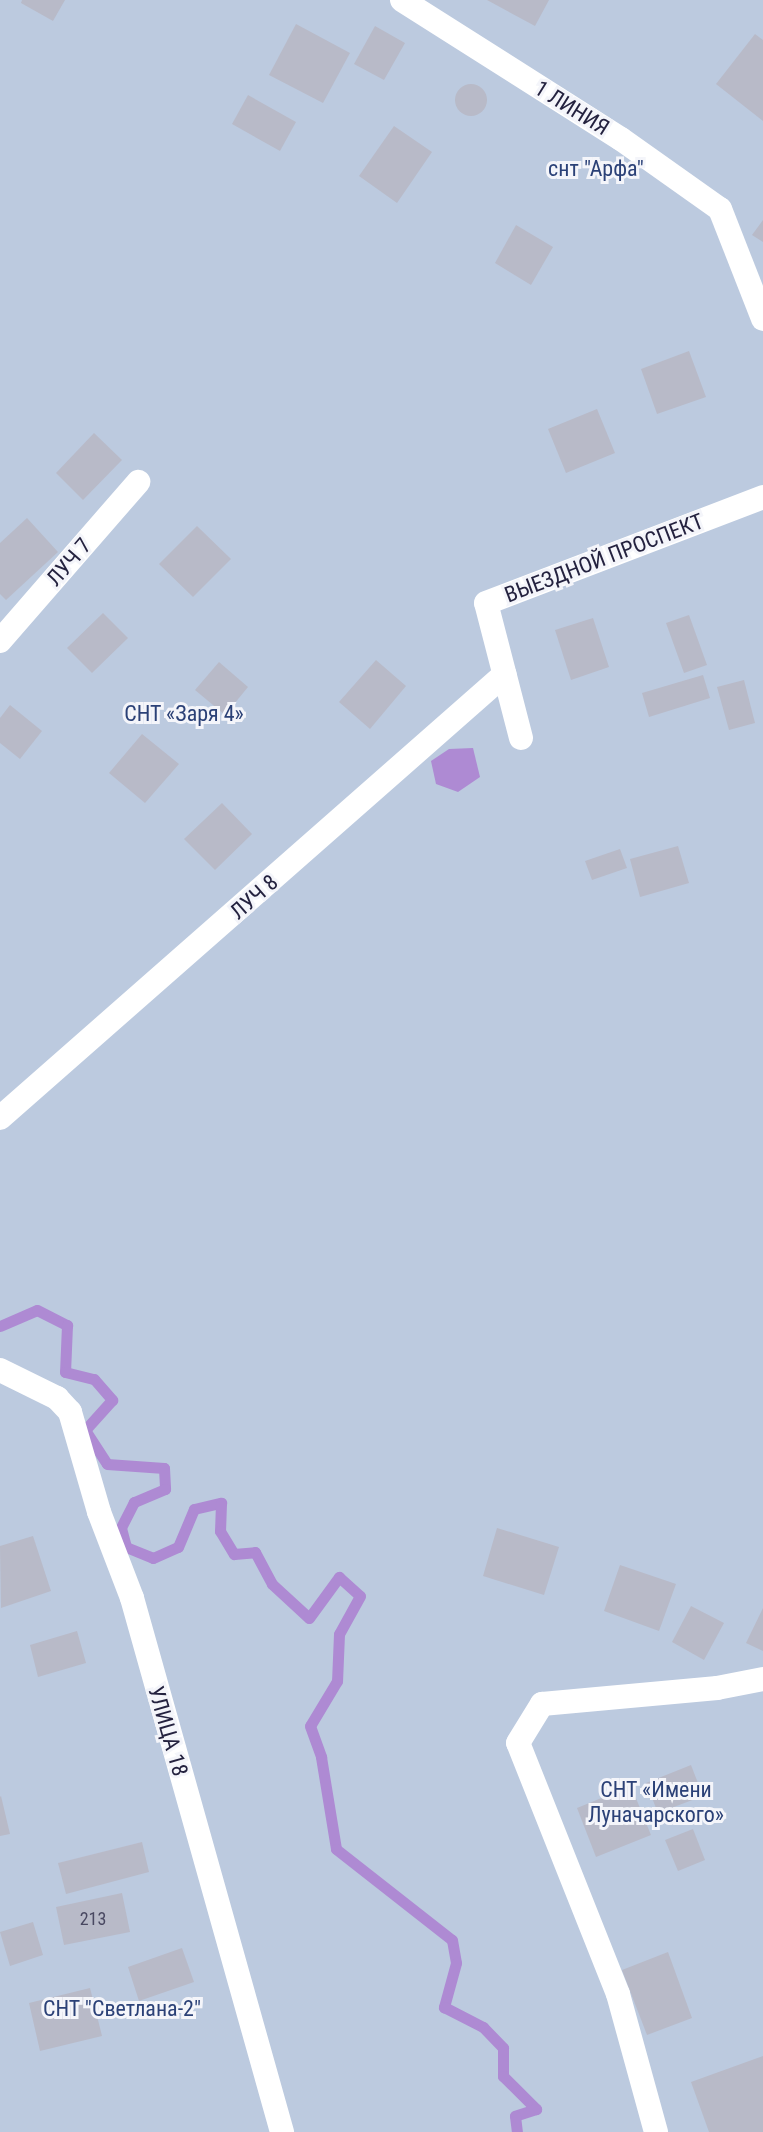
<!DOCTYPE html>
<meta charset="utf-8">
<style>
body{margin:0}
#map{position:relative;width:763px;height:2132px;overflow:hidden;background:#e3e4ed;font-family:"Roboto Condensed",sans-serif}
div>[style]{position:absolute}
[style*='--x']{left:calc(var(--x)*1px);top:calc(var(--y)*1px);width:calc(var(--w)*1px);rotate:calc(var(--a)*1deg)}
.green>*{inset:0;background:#bccadf}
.water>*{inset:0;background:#ae8ad3}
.stream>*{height:11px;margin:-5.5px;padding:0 5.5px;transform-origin:5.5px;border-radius:5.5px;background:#ae8ad3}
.building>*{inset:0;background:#b8bac8}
.round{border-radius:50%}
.minor>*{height:24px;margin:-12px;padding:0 12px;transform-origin:12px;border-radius:12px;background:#fff}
span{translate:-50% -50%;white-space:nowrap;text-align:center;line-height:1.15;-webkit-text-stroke:6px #f4f5fa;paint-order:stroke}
.number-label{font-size:18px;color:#494861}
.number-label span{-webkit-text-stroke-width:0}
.street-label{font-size:22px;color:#24223f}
.park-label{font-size:22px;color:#2b4177}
</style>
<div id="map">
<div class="green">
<i style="clip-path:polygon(0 0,763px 0,763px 2132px,0 2132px)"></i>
</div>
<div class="water">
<i style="clip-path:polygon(473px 748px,480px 777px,458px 792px,436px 784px,431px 761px,449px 749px)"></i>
</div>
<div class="stream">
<i style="--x:0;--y:1326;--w:40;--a:-23.4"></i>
<i style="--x:37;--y:1310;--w:34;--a:27"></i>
<i style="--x:67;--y:1325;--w:47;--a:92.4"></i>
<i style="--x:65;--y:1372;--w:30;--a:14"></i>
<i style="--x:94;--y:1379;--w:28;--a:49"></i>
<i style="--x:112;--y:1400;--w:40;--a:132"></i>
<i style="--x:85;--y:1430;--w:40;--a:57.1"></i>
<i style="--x:107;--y:1464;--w:57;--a:4"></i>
<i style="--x:164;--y:1468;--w:21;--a:87"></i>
<i style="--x:165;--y:1489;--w:34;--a:157"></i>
<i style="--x:134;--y:1502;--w:29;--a:117"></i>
<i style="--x:121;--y:1528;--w:20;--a:75"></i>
<i style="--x:126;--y:1547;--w:29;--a:22"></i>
<i style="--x:153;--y:1558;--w:27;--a:-24"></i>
<i style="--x:178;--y:1547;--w:41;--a:-67.2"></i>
<i style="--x:194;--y:1509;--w:28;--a:-13"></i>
<i style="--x:221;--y:1503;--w:28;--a:92"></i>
<i style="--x:220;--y:1531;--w:27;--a:59"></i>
<i style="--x:234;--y:1554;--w:21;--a:-5"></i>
<i style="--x:255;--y:1552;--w:36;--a:62"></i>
<i style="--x:272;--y:1584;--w:50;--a:42.6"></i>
<i style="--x:309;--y:1618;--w:51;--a:-53.8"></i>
<i style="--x:339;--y:1577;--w:28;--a:42"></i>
<i style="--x:360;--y:1596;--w:43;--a:118.9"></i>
<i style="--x:339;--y:1634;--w:47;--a:92.4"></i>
<i style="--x:337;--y:1681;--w:52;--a:121"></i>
<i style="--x:310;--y:1726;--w:33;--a:70"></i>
<i style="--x:321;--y:1757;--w:93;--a:80.7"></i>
<i style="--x:336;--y:1849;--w:147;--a:38.1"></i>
<i style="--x:452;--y:1940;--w:23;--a:80"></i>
<i style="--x:456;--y:1963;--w:46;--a:105.3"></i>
<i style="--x:444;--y:2007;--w:44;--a:27.1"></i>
<i style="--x:483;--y:2027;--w:29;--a:46"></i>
<i style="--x:503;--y:2048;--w:28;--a:90"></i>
<i style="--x:503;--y:2076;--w:47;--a:45"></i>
<i style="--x:536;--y:2109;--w:22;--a:162"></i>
<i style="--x:515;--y:2116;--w:16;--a:83"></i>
</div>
<div class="building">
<i style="clip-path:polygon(22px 0,65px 0,53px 21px,21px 3px)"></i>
<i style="clip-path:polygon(487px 0,549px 0,535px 26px)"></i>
<i style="clip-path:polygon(296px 24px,350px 53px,323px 103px,269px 75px)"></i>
<i style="clip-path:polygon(375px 26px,405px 43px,384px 80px,354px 64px)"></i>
<i style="clip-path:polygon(755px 34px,763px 40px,763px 121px,716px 84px)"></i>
<i class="round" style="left:455px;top:84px;width:32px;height:32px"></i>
<i style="clip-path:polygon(248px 95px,296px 122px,280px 151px,232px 124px)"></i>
<i style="clip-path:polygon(394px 126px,432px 152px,397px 203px,359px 176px)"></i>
<i style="clip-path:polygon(763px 220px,763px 242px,752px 235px)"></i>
<i style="clip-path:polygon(516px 225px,553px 247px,531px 285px,495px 263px)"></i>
<i style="clip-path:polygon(689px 351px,706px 397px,657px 414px,641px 369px)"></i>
<i style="clip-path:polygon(597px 409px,615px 453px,566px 473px,548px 429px)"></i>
<i style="clip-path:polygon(94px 433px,122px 460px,83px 500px,56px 473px)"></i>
<i style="clip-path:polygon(27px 518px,58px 552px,6px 600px,0 594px,0 543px)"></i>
<i style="clip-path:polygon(197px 526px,231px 559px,193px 597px,159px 564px)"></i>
<i style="clip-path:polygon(103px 613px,128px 638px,92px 673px,67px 648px)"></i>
<i style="clip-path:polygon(689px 615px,707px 665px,684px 673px,666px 623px)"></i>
<i style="clip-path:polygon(593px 618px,609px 667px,571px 680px,555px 630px)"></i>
<i style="clip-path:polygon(376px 660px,406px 686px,370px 729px,339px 702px)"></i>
<i style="clip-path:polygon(219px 662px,248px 687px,225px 715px,195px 690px)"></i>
<i style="clip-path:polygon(703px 675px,710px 698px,649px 717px,642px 693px)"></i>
<i style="clip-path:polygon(744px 680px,755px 723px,729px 730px,717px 687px)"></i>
<i style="clip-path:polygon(10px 705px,42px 731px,20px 759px,0 743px,0 718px)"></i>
<i style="clip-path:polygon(142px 734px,179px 764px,145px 803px,109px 773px)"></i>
<i style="clip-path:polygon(222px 803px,252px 834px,215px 870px,184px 839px)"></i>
<i style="clip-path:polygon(678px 846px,689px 883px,640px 897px,630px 859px)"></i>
<i style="clip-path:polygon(620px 849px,627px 868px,592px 880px,585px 861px)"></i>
<i style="clip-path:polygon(497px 1528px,559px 1547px,544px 1595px,483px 1576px)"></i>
<i style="clip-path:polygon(33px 1536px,51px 1591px,1px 1608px,0 1546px)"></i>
<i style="clip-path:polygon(620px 1565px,676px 1584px,659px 1631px,604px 1611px)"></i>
<i style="clip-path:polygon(691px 1606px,724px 1623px,704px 1660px,672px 1642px)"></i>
<i style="clip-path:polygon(763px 1608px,763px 1651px,746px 1643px)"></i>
<i style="clip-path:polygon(77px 1631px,86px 1663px,38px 1677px,30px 1645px)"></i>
<i style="clip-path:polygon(691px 1765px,703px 1796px,658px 1813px,646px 1783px)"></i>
<i style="clip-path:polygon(631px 1786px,651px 1835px,596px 1857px,577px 1808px)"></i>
<i style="clip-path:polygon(1px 1796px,10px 1834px,0 1836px,0 1797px)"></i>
<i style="clip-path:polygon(693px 1829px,705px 1860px,678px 1871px,665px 1840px)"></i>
<i style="clip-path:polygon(142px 1842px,149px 1872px,66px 1894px,58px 1863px)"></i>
<i style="clip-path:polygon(122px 1893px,130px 1932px,64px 1945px,56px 1907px)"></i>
<i style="clip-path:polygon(33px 1922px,43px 1955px,10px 1966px,0 1932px)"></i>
<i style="clip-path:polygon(182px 1948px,194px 1982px,139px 2001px,128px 1967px)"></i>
<i style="clip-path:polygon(668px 1952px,692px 2018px,647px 2035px,622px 1970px)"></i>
<i style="clip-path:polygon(90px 1988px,102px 2036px,40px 2051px,29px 2003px)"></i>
<i style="clip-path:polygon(763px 2056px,763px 2132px,709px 2132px,691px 2082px)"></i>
</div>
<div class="minor">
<i style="--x:402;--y:0;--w:259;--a:32.4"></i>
<i style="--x:621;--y:139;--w:121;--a:35.3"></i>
<i style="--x:720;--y:209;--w:118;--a:68.6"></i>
<i style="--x:0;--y:641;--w:211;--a:-49"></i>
<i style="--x:521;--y:738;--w:139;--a:-104.5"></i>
<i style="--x:486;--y:603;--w:297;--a:-20.9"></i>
<i style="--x:0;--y:1118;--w:672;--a:-41.32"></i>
<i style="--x:0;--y:1370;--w:64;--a:26.2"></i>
<i style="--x:57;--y:1398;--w:19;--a:47"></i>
<i style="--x:70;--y:1412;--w:104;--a:73.8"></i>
<i style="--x:99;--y:1512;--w:92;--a:69"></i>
<i style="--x:132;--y:1598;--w:555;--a:74.31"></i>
<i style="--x:656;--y:2132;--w:143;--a:-105.4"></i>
<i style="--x:618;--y:1994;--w:270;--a:-111.7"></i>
<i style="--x:518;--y:1743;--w:46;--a:-58.4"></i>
<i style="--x:542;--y:1704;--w:176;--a:-5.2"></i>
<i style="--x:717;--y:1688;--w:47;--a:-11.1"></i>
</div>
<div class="number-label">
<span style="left:93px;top:1919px">213</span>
</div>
<div class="street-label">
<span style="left:572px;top:108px;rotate:32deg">1 ЛИНИЯ</span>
<span style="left:604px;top:558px;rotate:-21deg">ВЫЕЗДНОЙ ПРОСПЕКТ</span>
<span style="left:69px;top:562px;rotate:-49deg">ЛУЧ 7</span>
<span style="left:254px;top:897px;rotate:-41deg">ЛУЧ 8</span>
<span style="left:168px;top:1731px;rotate:74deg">УЛИЦА 18</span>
</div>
<div class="park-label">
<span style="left:596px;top:169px">снт "Арфа"</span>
<span style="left:184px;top:714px">СНТ «Заря 4»</span>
<span style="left:656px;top:1802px">СНТ «Имени<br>Луначарского»</span>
<span style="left:122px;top:2009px">СНТ "Светлана-2"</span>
</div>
</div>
